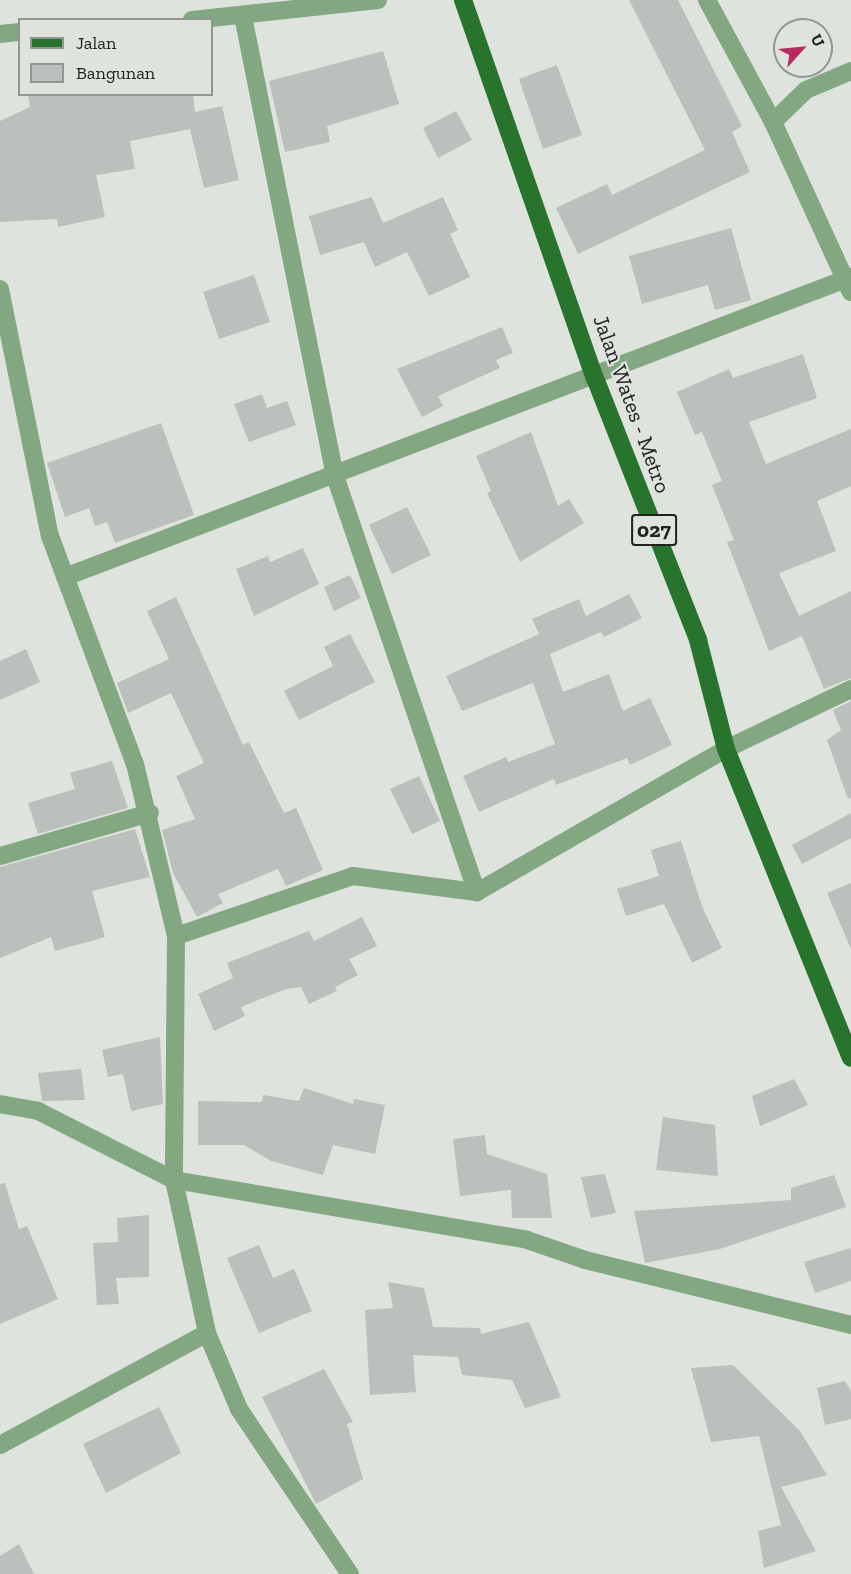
<!DOCTYPE html>
<style>
body{margin:0}
#map{position:relative;width:851px;height:1574px;overflow:hidden;background:#dee3de;font-family:"Zilla Slab",serif}
div>[style]{position:absolute}
[style*='--x']{left:calc(var(--x)*1px);top:calc(var(--y)*1px);width:calc(var(--w)*1px);rotate:calc(var(--a)*1deg)}
.building>*{inset:0;background:#bcc0bc}
.minor>*{height:18px;margin:-9px;padding:0 9px;transform-origin:9px;border-radius:9px;background:#82a781}
.major>*{height:18px;margin:-9px;padding:0 9px;transform-origin:9px;border-radius:9px;background:#28742d}
span{translate:-50% -50%;white-space:nowrap;text-align:center;line-height:1.15;-webkit-text-stroke:4.5px #dee3de;paint-order:stroke}
.shield-label span{padding:2px 4px;background:#dee3de;border:2px solid;border-radius:4px;-webkit-text-stroke-width:0}
.shield-label{font-size:21px;color:#202220;font-weight:700}
.street-label{font-size:22px;color:#202220}
.legend{position:absolute;left:18px;top:18px;width:195px;height:78px;box-sizing:border-box;background:#dee3de;border:2px solid #929692;margin:0;padding:8px 10px;list-style:none;font-size:18px;color:#202220}
.legend li{display:flex;align-items:center;gap:12px;height:30px}
.legend b{width:30px;border:2px solid #929692}
.north{position:absolute;left:773px;top:18px;width:60px;height:60px;box-sizing:border-box;background:#dee3de;border:2px solid #929692;border-radius:50%;rotate:63deg;font-size:16px;font-weight:700;line-height:24px;text-align:center;color:#202220}
.north::after{content:'';display:block;margin:auto;width:21px;height:27px;background:#b72a5f;clip-path:polygon(50% 0,100% 100%,50% 72%,0 100%)}
</style>
<div id="map">
<div class="building">
<i style="clip-path:polygon(629px 0,678px 0,742px 126px,732px 132px,750px 172px,578px 254px,556px 208px,607px 184px,612px 195px,705px 150px)"></i>
<i style="clip-path:polygon(383px 51px,399px 104px,327px 126px,330px 142px,285px 152px,269px 81px)"></i>
<i style="clip-path:polygon(557px 65px,582px 135px,543px 149px,519px 79px)"></i>
<i style="clip-path:polygon(28px 94px,193px 94px,195px 112px,222px 106px,239px 180px,204px 188px,190px 129px,130px 141px,135px 169px,96px 175px,105px 217px,58px 227px,57px 219px,0 222px,0 121px,30px 107px)"></i>
<i style="clip-path:polygon(456px 111px,472px 140px,438px 158px,423px 128px)"></i>
<i style="clip-path:polygon(372px 197px,383px 223px,443px 197px,458px 230px,450px 234px,470px 277px,429px 296px,407px 252px,375px 267px,364px 242px,320px 255px,309px 216px)"></i>
<i style="clip-path:polygon(731px 228px,751px 300px,715px 310px,708px 285px,642px 304px,629px 256px)"></i>
<i style="clip-path:polygon(254px 275px,270px 322px,219px 339px,203px 292px)"></i>
<i style="clip-path:polygon(502px 327px,513px 353px,496px 360px,500px 368px,438px 396px,443px 406px,422px 417px,397px 369px)"></i>
<i style="clip-path:polygon(803px 354px,817px 398px,749px 422px,766px 464px,851px 429px,851px 486px,817px 501px,836px 551px,779px 573px,799px 616px,851px 591px,851px 678px,824px 689px,802px 636px,769px 651px,727px 542px,734px 540px,712px 485px,722px 481px,702px 432px,695px 435px,677px 392px,729px 369px,733px 378px)"></i>
<i style="clip-path:polygon(262px 394px,267px 408px,287px 401px,296px 425px,249px 442px,234px 404px)"></i>
<i style="clip-path:polygon(161px 423px,194px 515px,115px 543px,107px 522px,95px 526px,89px 508px,65px 517px,47px 463px)"></i>
<i style="clip-path:polygon(531px 432px,558px 506px,569px 499px,584px 523px,520px 562px,487px 493px,491px 491px,476px 456px)"></i>
<i style="clip-path:polygon(407px 507px,431px 555px,392px 574px,369px 525px)"></i>
<i style="clip-path:polygon(303px 548px,319px 584px,254px 616px,236px 569px,268px 556px,270px 562px)"></i>
<i style="clip-path:polygon(350px 575px,361px 598px,334px 611px,324px 587px)"></i>
<i style="clip-path:polygon(629px 594px,642px 618px,604px 637px,601px 632px,550px 654px,563px 692px,609px 674px,623px 711px,650px 698px,672px 745px,630px 765px,627px 758px,556px 785px,554px 779px,479px 812px,463px 776px,506px 757px,508px 762px,555px 744px,533px 683px,462px 711px,446px 676px,539px 634px,532px 619px,579px 599px,586px 616px)"></i>
<i style="clip-path:polygon(176px 597px,243px 745px,249px 742px,284px 813px,296px 808px,323px 870px,286px 886px,278px 869px,218px 894px,223px 903px,197px 917px,173px 873px,162px 830px,195px 819px,176px 776px,204px 763px,171px 693px,128px 713px,117px 683px,169px 659px,147px 611px)"></i>
<i style="clip-path:polygon(350px 634px,375px 682px,299px 720px,284px 691px,333px 666px,324px 647px)"></i>
<i style="clip-path:polygon(26px 649px,40px 682px,0 700px,0 661px)"></i>
<i style="clip-path:polygon(851px 701px,851px 798px,848px 799px,827px 740px,841px 730px,833px 710px)"></i>
<i style="clip-path:polygon(112px 761px,128px 808px,38px 834px,28px 803px,75px 789px,70px 773px)"></i>
<i style="clip-path:polygon(419px 776px,440px 821px,412px 834px,390px 789px)"></i>
<i style="clip-path:polygon(851px 813px,851px 838px,802px 864px,792px 845px)"></i>
<i style="clip-path:polygon(135px 829px,150px 877px,92px 891px,105px 937px,55px 951px,51px 937px,0 958px,0 867px)"></i>
<i style="clip-path:polygon(681px 841px,703px 909px,722px 948px,692px 963px,664px 904px,626px 916px,617px 889px,659px 876px,651px 850px)"></i>
<i style="clip-path:polygon(851px 883px,851px 949px,827px 893px)"></i>
<i style="clip-path:polygon(362px 917px,377px 946px,349px 959px,358px 975px,335px 987px,337px 991px,309px 1004px,301px 987px,286px 989px,241px 1007px,245px 1016px,214px 1031px,198px 994px,233px 978px,227px 963px,309px 931px,314px 941px)"></i>
<i style="clip-path:polygon(160px 1037px,163px 1104px,131px 1111px,123px 1074px,108px 1077px,102px 1050px)"></i>
<i style="clip-path:polygon(81px 1069px,85px 1100px,42px 1101px,38px 1073px)"></i>
<i style="clip-path:polygon(794px 1079px,808px 1105px,760px 1126px,752px 1096px)"></i>
<i style="clip-path:polygon(304px 1088px,353px 1104px,354px 1099px,385px 1105px,375px 1154px,333px 1145px,323px 1175px,271px 1161px,244px 1145px,198px 1145px,198px 1101px,262px 1102px,263px 1095px,299px 1101px)"></i>
<i style="clip-path:polygon(663px 1117px,715px 1125px,718px 1176px,656px 1170px)"></i>
<i style="clip-path:polygon(485px 1135px,487px 1154px,547px 1174px,552px 1218px,512px 1218px,511px 1190px,460px 1196px,453px 1139px)"></i>
<i style="clip-path:polygon(605px 1174px,616px 1213px,591px 1218px,581px 1177px)"></i>
<i style="clip-path:polygon(834px 1175px,846px 1207px,720px 1249px,645px 1263px,634px 1211px,791px 1200px,791px 1188px)"></i>
<i style="clip-path:polygon(5px 1183px,19px 1229px,27px 1226px,58px 1299px,0 1324px,0 1184px)"></i>
<i style="clip-path:polygon(149px 1215px,149px 1277px,116px 1278px,119px 1304px,97px 1305px,93px 1243px,118px 1242px,117px 1218px)"></i>
<i style="clip-path:polygon(259px 1245px,273px 1278px,294px 1269px,312px 1311px,259px 1333px,227px 1258px)"></i>
<i style="clip-path:polygon(851px 1248px,851px 1281px,815px 1293px,804px 1262px)"></i>
<i style="clip-path:polygon(388px 1282px,424px 1288px,433px 1327px,480px 1328px,481px 1334px,529px 1322px,561px 1397px,525px 1408px,512px 1380px,462px 1375px,458px 1357px,413px 1355px,416px 1392px,370px 1395px,365px 1310px,393px 1308px)"></i>
<i style="clip-path:polygon(733px 1365px,800px 1431px,827px 1475px,781px 1487px,816px 1551px,764px 1568px,758px 1531px,781px 1525px,759px 1436px,711px 1442px,691px 1368px)"></i>
<i style="clip-path:polygon(324px 1369px,353px 1422px,347px 1424px,363px 1479px,316px 1504px,262px 1397px)"></i>
<i style="clip-path:polygon(845px 1381px,851px 1391px,851px 1419px,825px 1425px,817px 1388px)"></i>
<i style="clip-path:polygon(159px 1407px,181px 1453px,106px 1493px,83px 1444px)"></i>
<i style="clip-path:polygon(19px 1544px,34px 1574px,0 1574px,0 1556px)"></i>
</div>
<div class="minor">
<i style="--x:707;--y:0;--w:139;--a:61.6"></i>
<i style="--x:773;--y:122;--w:187;--a:65.4"></i>
<i style="--x:243;--y:16;--w:466;--a:78.7"></i>
<i style="--x:334;--y:473;--w:443;--a:71.2"></i>
<i style="--x:192;--y:20;--w:187;--a:-6.1"></i>
<i style="--x:0;--y:34;--w:20;--a:-6"></i>
<i style="--x:773;--y:122;--w:46;--a:-44.1"></i>
<i style="--x:806;--y:90;--w:49;--a:-22.9"></i>
<i style="--x:0;--y:289;--w:252;--a:78.6"></i>
<i style="--x:50;--y:536;--w:243;--a:69.6"></i>
<i style="--x:135;--y:764;--w:177;--a:76.6"></i>
<i style="--x:176;--y:936;--w:244;--a:90.5"></i>
<i style="--x:174;--y:1180;--w:157;--a:77.8"></i>
<i style="--x:207;--y:1333;--w:82;--a:67.2"></i>
<i style="--x:239;--y:1409;--w:199;--a:56.1"></i>
<i style="--x:65;--y:577;--w:841;--a:-20.89"></i>
<i style="--x:0;--y:856;--w:156;--a:-16"></i>
<i style="--x:176;--y:936;--w:187;--a:-18.7"></i>
<i style="--x:353;--y:876;--w:125;--a:7.4"></i>
<i style="--x:477;--y:892;--w:287;--a:-29.9"></i>
<i style="--x:726;--y:749;--w:139;--a:-25.6"></i>
<i style="--x:0;--y:1104;--w:39;--a:10"></i>
<i style="--x:38;--y:1111;--w:153;--a:26.9"></i>
<i style="--x:174;--y:1180;--w:358;--a:9.6"></i>
<i style="--x:527;--y:1240;--w:61;--a:19"></i>
<i style="--x:585;--y:1260;--w:274;--a:13.7"></i>
<i style="--x:0;--y:1445;--w:235;--a:-28.4"></i>
</div>
<div class="major">
<i style="--x:463;--y:0;--w:400;--a:70.8"></i>
<i style="--x:595;--y:378;--w:282;--a:68.5"></i>
<i style="--x:698;--y:640;--w:113;--a:75.6"></i>
<i style="--x:726;--y:749;--w:333;--a:68"></i>
</div>
<div class="shield-label">
<span style="left:654px;top:530px">027</span>
</div>
<div class="street-label">
<span style="left:632px;top:404px;rotate:70deg">Jalan Wates - Metro</span>
</div>
<ul class="legend">
<li><b style="height:8px;background:#28742d"></b>Jalan</li>
<li><b style="height:16px;background:#bcc0bc"></b>Bangunan</li>
</ul>
<div class="north">U</div>
</div>
